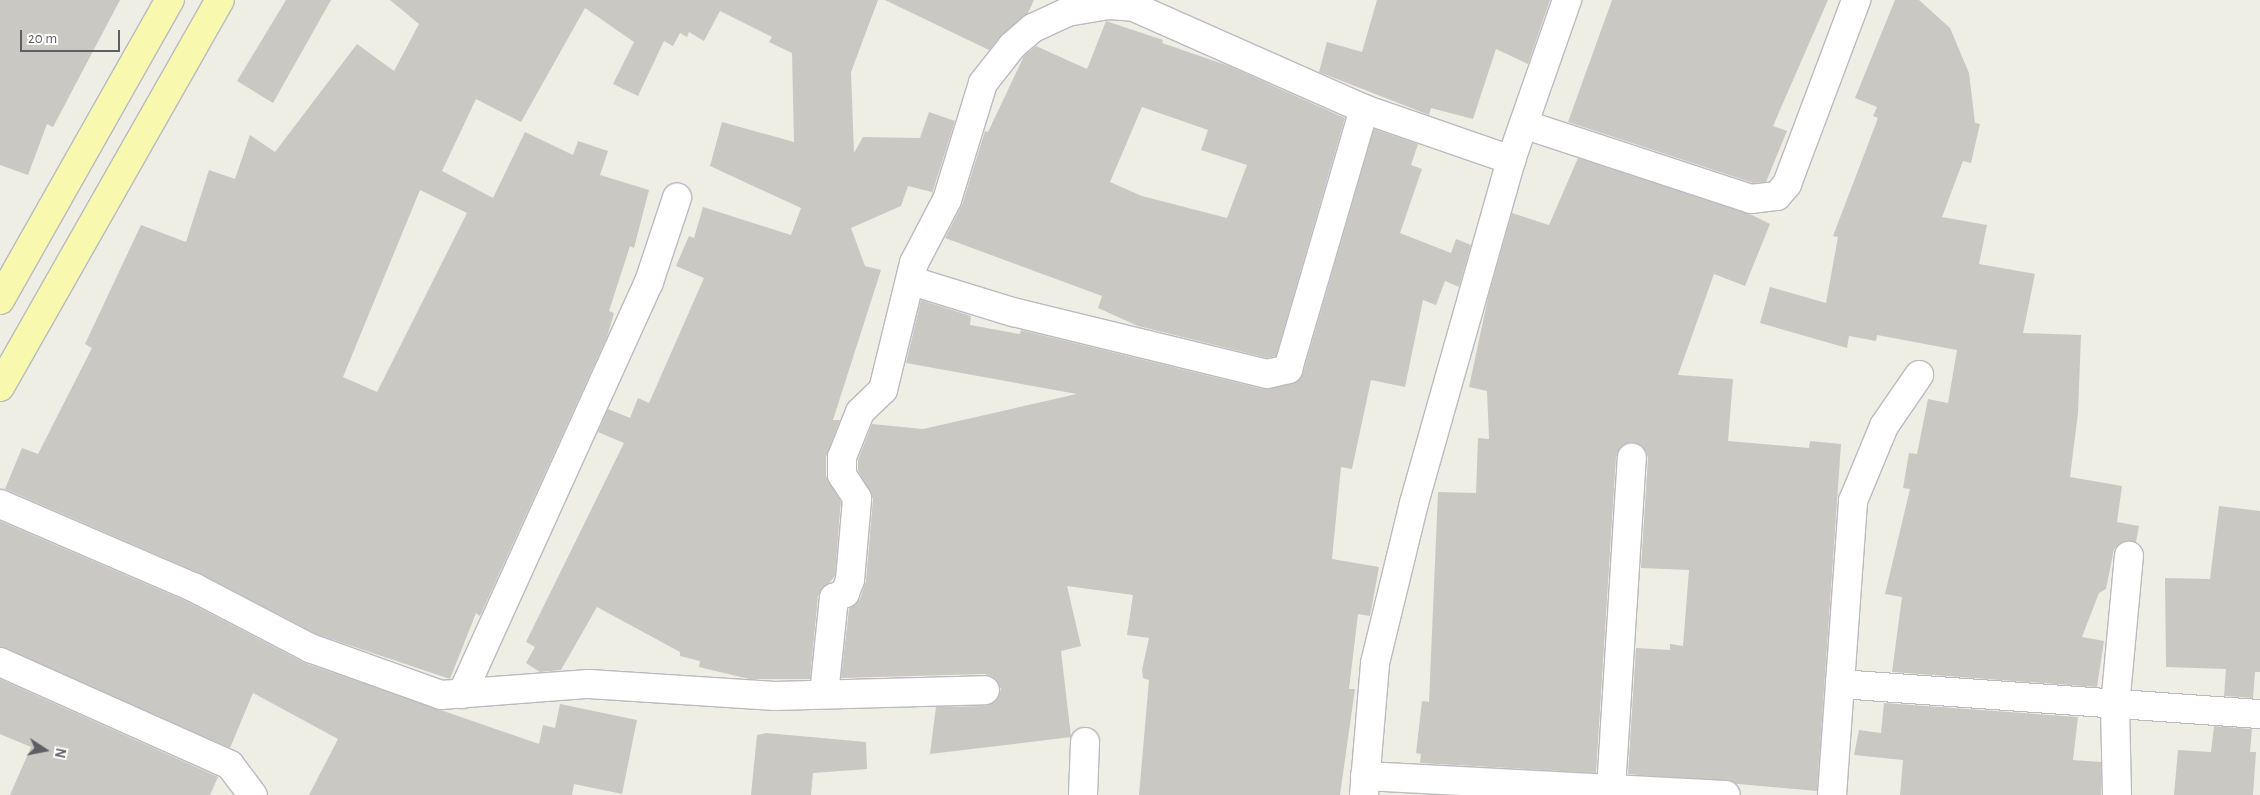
<!DOCTYPE html>
<style>
body{margin:0}
#map{position:relative;width:2260px;height:795px;overflow:hidden;background:#eeeee5;font-family:"Alegreya Sans",sans-serif}
div>[style]{position:absolute}
[style*='--x']{left:calc(var(--x)*1px);top:calc(var(--y)*1px);width:calc(var(--w)*1px);rotate:calc(var(--a)*1deg)}
.building>*{inset:0;background:#cac8c2}
.roads{filter:drop-shadow(1px 0 #babbc0) drop-shadow(-1px 0 #babbc0) drop-shadow(0 1px #babbc0) drop-shadow(0 -1px #babbc0)}
.minor>*{height:28px;margin:-14px;padding:0 14px;transform-origin:14px;border-radius:14px;background:#fff}
.major>*{height:28px;margin:-14px;padding:0 14px;transform-origin:14px;border-radius:14px;background:#f8f9af}
span{translate:-50% -50%;white-space:nowrap;text-align:center;line-height:1.15;-webkit-text-stroke:4px #fff;paint-order:stroke}
.north{position:absolute;left:20px;top:725px;width:50px;height:50px;-webkit-text-stroke:4px #fff;paint-order:stroke;rotate:101deg;font-size:14px;font-weight:700;line-height:20px;text-align:center;color:#5d5f64}
.north::after{content:'';display:block;margin:auto;width:18px;height:22px;background:#5d5f64;clip-path:polygon(50% 0,100% 100%,50% 72%,0 100%)}
.scale{position:absolute;left:20px;top:30px;width:100px;height:22px;box-sizing:border-box;border:2px solid #5d5f64;border-top:0;padding-left:6px;font-size:15px;line-height:18px;white-space:nowrap;color:#5d5f64;-webkit-text-stroke:4px #fff;paint-order:stroke}
</style>
<div id="map">
<div class="building">
<i style="clip-path:polygon(0 0,120px 0,53px 127px,47px 124px,28px 175px,0 165px)"></i>
<i style="clip-path:polygon(286px 0,331px 0,273px 103px,237px 81px)"></i>
<i style="clip-path:polygon(evenodd,390px 0,878px 0,851px 72px,854px 153px,863px 137px,920px 138px,929px 112px,955px 121px,931px 197px,932px 192px,908px 186px,901px 206px,851px 228px,865px 266px,881px 270px,833px 420px,840px 420px,826px 457px,826px 476px,841px 502px,840px 511px,835px 576px,818px 596px,810px 679px,749px 679px,699px 667px,700px 661px,680px 656px,680px 652px,597px 607px,561px 670px,540px 672px,526px 663px,535px 647px,526px 642px,624px 443px,598px 432px,608px 409px,630px 418px,638px 398px,649px 403px,704px 278px,676px 266px,689px 236px,694px 238px,703px 207px,791px 235px,801px 208px,710px 166px,722px 122px,794px 142px,792px 53px,769px 42px,772px 37px,720px 11px,704px 41px,689px 32px,687px 37px,680px 33px,673px 46px,664px 41px,638px 96px,613px 84px,634px 42px,585px 8px,521px 122px,476px 99px,442px 171px,493px 198px,525px 132px,573px 155px,578px 141px,608px 151px,600px 175px,649px 190px,634px 248px,630px 246px,609px 311px,614px 313px,607px 337px,480px 616px,476px 613px,450px 679px,316px 634px,201px 574px,5px 489px,22px 448px,38px 454px,92px 348px,85px 344px,141px 225px,186px 242px,209px 170px,235px 179px,250px 135px,275px 152px,357px 44px,394px 71px,419px 24px,390px 0,420px 190px,467px 213px,377px 392px,343px 377px,420px 190px)"></i>
<i style="clip-path:polygon(885px 0,1034px 0,1028px 13px,989px 50px)"></i>
<i style="clip-path:polygon(1377px 0,1550px 0,1528px 64px,1496px 49px,1473px 119px,1431px 108px,1429px 115px,1319px 72px,1327px 42px,1362px 52px)"></i>
<i style="clip-path:polygon(1612px 0,1828px 0,1773px 126px,1787px 131px,1766px 182px,1753px 183px,1568px 122px)"></i>
<i style="clip-path:polygon(1895px 0,1919px 0,1950px 28px,1969px 73px,1975px 123px,1980px 124px,1971px 163px,1963px 161px,1942px 217px,1987px 225px,1979px 264px,2035px 274px,2023px 333px,2081px 335px,2078px 413px,2070px 477px,2122px 486px,2117px 522px,2139px 526px,2136px 542px,2123px 542px,2114px 549px,2106px 589px,2099px 593px,2082px 637px,2104px 641px,2097px 687px,1892px 672px,1902px 597px,1885px 594px,1910px 489px,1903px 488px,1909px 453px,1917px 454px,1928px 399px,1948px 403px,1957px 350px,1877px 335px,1876px 341px,1849px 336px,1847px 348px,1760px 323px,1770px 287px,1826px 303px,1838px 237px,1833px 236px,1878px 118px,1873px 116px,1877px 107px,1855px 98px)"></i>
<i style="clip-path:polygon(evenodd,1106px 21px,1163px 40px,1162px 43px,1229px 66px,1345px 118px,1276px 356px,1267px 358px,1138px 326px,1098px 308px,1102px 296px,945px 238px,962px 205px,985px 131px,988px 132px,1024px 56px,1036px 46px,1087px 69px,1106px 21px,1142px 107px,1208px 130px,1201px 150px,1247px 165px,1227px 218px,1142px 196px,1110px 182px,1142px 107px)"></i>
<i style="clip-path:polygon(1374px 129px,1418px 144px,1411px 165px,1422px 169px,1400px 233px,1451px 253px,1456px 239px,1471px 245px,1459px 287px,1445px 281px,1436px 305px,1423px 300px,1405px 387px,1371px 380px,1352px 469px,1341px 467px,1332px 559px,1379px 567px,1370px 616px,1358px 614px,1349px 689px,1355px 689px,1340px 795px,1139px 795px,1149px 680px,1143px 678px,1142px 670px,1149px 638px,1127px 635px,1133px 595px,1067px 586px,1081px 646px,1061px 651px,1071px 737px,930px 754px,936px 707px,986px 706px,998px 698px,1001px 689px,993px 677px,985px 674px,841px 678px,849px 609px,860px 599px,866px 581px,873px 499px,858px 470px,858px 460px,872px 424px,923px 429px,1077px 394px,906px 363px,921px 300px,971px 316px,970px 325px,1020px 334px,1021px 330px,1263px 389px,1292px 384px,1303px 373px)"></i>
<i style="clip-path:polygon(1578px 158px,1752px 215px,1770px 224px,1745px 286px,1714px 274px,1678px 375px,1733px 379px,1728px 441px,1809px 448px,1810px 441px,1841px 444px,1817px 791px,1628px 774px,1636px 648px,1670px 650px,1670px 644px,1683px 646px,1689px 570px,1641px 568px,1648px 458px,1646px 451px,1633px 442px,1625px 444px,1616px 457px,1596px 773px,1420px 763px,1421px 754px,1416px 753px,1422px 701px,1429px 702px,1438px 492px,1476px 493px,1478px 438px,1489px 439px,1487px 391px,1469px 387px,1488px 298px,1512px 213px,1549px 225px)"></i>
<i style="clip-path:polygon(2219px 506px,2260px 511px,2260px 672px,2255px 672px,2253px 698px,2224px 696px,2226px 669px,2166px 667px,2165px 578px,2210px 579px)"></i>
<i style="clip-path:polygon(0 521px,188px 602px,305px 663px,539px 744px,543px 725px,555px 728px,560px 704px,637px 720px,622px 794px,574px 784px,572px 795px,309px 795px,338px 739px,253px 693px,230px 748px,0 647px)"></i>
<i style="clip-path:polygon(0 679px,218px 777px,210px 795px,10px 795px,31px 747px,0 734px)"></i>
<i style="clip-path:polygon(1884px 703px,2078px 717px,2073px 760px,2101px 762px,2101px 795px,1900px 795px,1903px 760px,1854px 755px,1859px 730px,1881px 733px)"></i>
<i style="clip-path:polygon(2214px 726px,2252px 729px,2250px 752px,2256px 752px,2253px 795px,2174px 795px,2178px 750px,2211px 752px)"></i>
<i style="clip-path:polygon(766px 733px,866px 742px,867px 769px,813px 773px,811px 795px,751px 795px,757px 735px)"></i>
</div>
<div class="roads">
<div class="minor">
<i style="--x:1526;--y:125;--w:237;--a:18.2"></i>
<i style="--x:1751;--y:199;--w:26;--a:-7"></i>
<i style="--x:1777;--y:196;--w:16;--a:-50"></i>
<i style="--x:1787;--y:184;--w:197;--a:-69.4"></i>
<i style="--x:912;--y:281;--w:106;--a:17.1"></i>
<i style="--x:1013;--y:312;--w:261;--a:13.7"></i>
<i style="--x:1267;--y:374;--w:22;--a:-13"></i>
<i style="--x:1288;--y:369;--w:271;--a:-73.7"></i>
<i style="--x:0;--y:504;--w:212;--a:23.3"></i>
<i style="--x:195;--y:588;--w:130;--a:27.6"></i>
<i style="--x:310;--y:648;--w:139;--a:19.7"></i>
<i style="--x:441;--y:695;--w:148;--a:-4.3"></i>
<i style="--x:589;--y:684;--w:186;--a:3.7"></i>
<i style="--x:775;--y:696;--w:210;--a:-1.6"></i>
<i style="--x:0;--y:662;--w:252;--a:24.1"></i>
<i style="--x:230;--y:765;--w:38;--a:53"></i>
<i style="--x:1840;--y:684;--w:421;--a:4.1"></i>
<i style="--x:462;--y:694;--w:452;--a:-65.6"></i>
<i style="--x:649;--y:282;--w:89;--a:-71.6"></i>
<i style="--x:824;--y:694;--w:97;--a:-84.1"></i>
<i style="--x:834;--y:598;--w:12;--a:-24"></i>
<i style="--x:845;--y:593;--w:14;--a:-69"></i>
<i style="--x:850;--y:580;--w:68;--a:-85"></i>
<i style="--x:856;--y:512;--w:14;--a:-86"></i>
<i style="--x:857;--y:498;--w:27;--a:-123"></i>
<i style="--x:842;--y:475;--w:18;--a:-90"></i>
<i style="--x:842;--y:457;--w:48;--a:-68.2"></i>
<i style="--x:860;--y:412;--w:32;--a:-44"></i>
<i style="--x:883;--y:390;--w:131;--a:-76.3"></i>
<i style="--x:914;--y:263;--w:71;--a:-62.4"></i>
<i style="--x:947;--y:200;--w:122;--a:-72.9"></i>
<i style="--x:983;--y:83;--w:47;--a:-51.9"></i>
<i style="--x:1012;--y:46;--w:28;--a:-41"></i>
<i style="--x:1033;--y:28;--w:38;--a:-25"></i>
<i style="--x:1067;--y:12;--w:42;--a:-9.7"></i>
<i style="--x:1108;--y:5;--w:26;--a:4"></i>
<i style="--x:1134;--y:7;--w:252;--a:23.9"></i>
<i style="--x:1364;--y:109;--w:156;--a:19.1"></i>
<i style="--x:1365;--y:776;--w:361;--a:3"></i>
<i style="--x:1611;--y:789;--w:332;--a:-86.4"></i>
<i style="--x:1083;--y:795;--w:53;--a:-87.8"></i>
<i style="--x:1364;--y:795;--w:132;--a:-85.2"></i>
<i style="--x:1375;--y:663;--w:165;--a:-76.3"></i>
<i style="--x:1414;--y:503;--w:356;--a:-74.2"></i>
<i style="--x:1511;--y:160;--w:170;--a:-70.7"></i>
<i style="--x:1832;--y:795;--w:295;--a:-85.9"></i>
<i style="--x:1853;--y:501;--w:81;--a:-67.5"></i>
<i style="--x:1884;--y:426;--w:62;--a:-55.5"></i>
<i style="--x:2117;--y:795;--w:89;--a:-91.3"></i>
<i style="--x:2115;--y:706;--w:151;--a:-84.7"></i>
</div>
<div class="major">
<i style="--x:0;--y:300;--w:345;--a:-60.5"></i>
<i style="--x:0;--y:387;--w:445;--a:-60.4"></i>
</div>
</div>
<div class="north">N</div>
<div class="scale">20 m</div>
</div>
